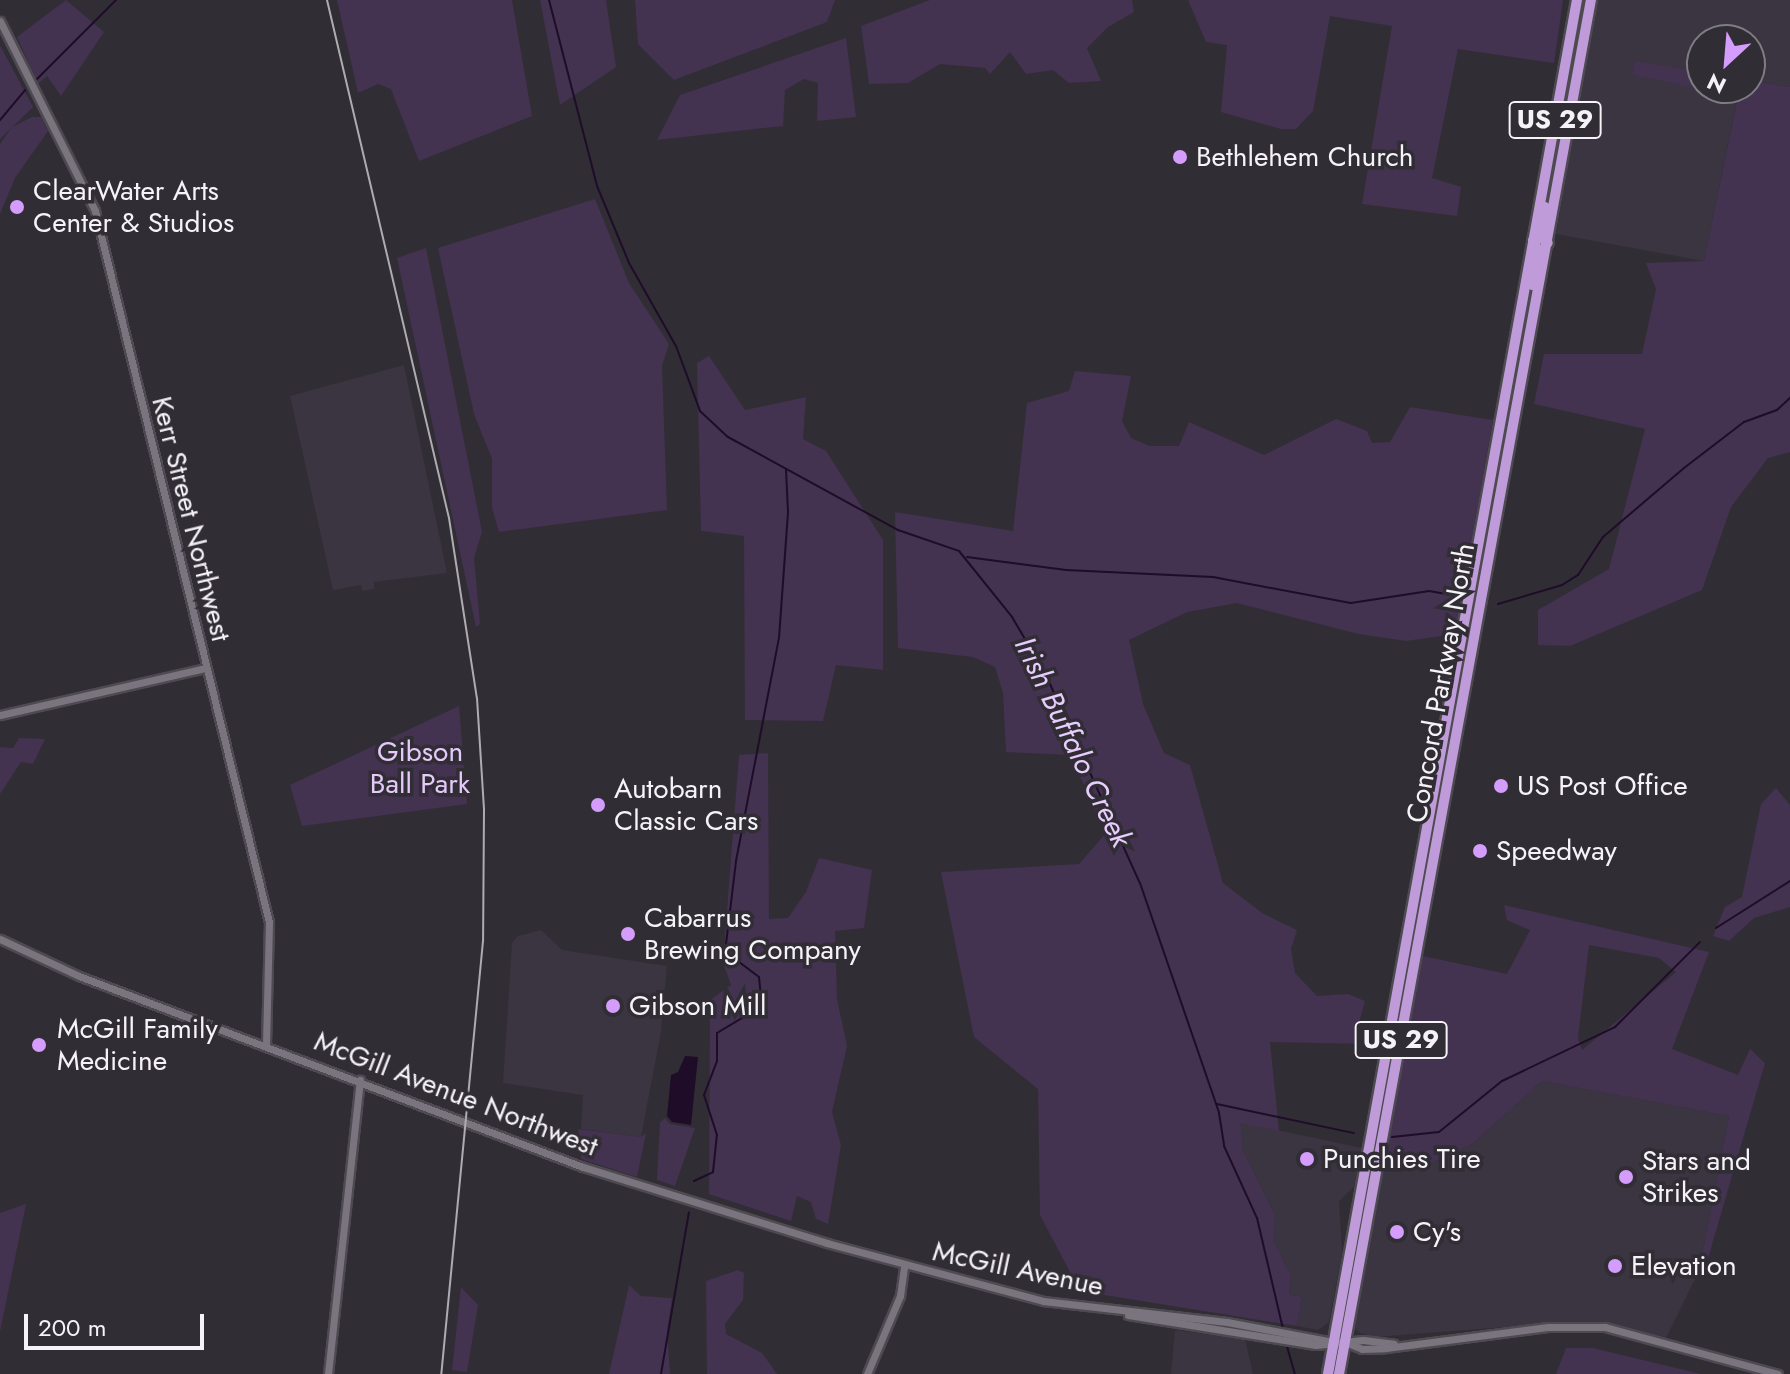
<!DOCTYPE html>
<style>
body{margin:0}
#map{position:relative;width:1790px;height:1374px;overflow:hidden;background:#312d35;font-family:Jost,sans-serif}
div>[style]{position:absolute}
[style*='--x']{left:calc(var(--x)*1px);top:calc(var(--y)*1px);width:calc(var(--w)*1px);rotate:calc(var(--a)*1deg)}
.built>*{inset:0;background:#3b3441}
.green>*{inset:0;background:#433250}
.water>*{inset:0;background:#1e0c29}
.stream>*{height:2px;margin:-1px;padding:0 1px;transform-origin:1px;border-radius:1px;background:#1e0c29}
.roads{filter:drop-shadow(2px 0 #4e4a51) drop-shadow(-2px 0 #4e4a51) drop-shadow(0 2px #4e4a51) drop-shadow(0 -2px #4e4a51)}
.secondary>*{height:7px;margin:-3.5px;padding:0 3.5px;transform-origin:3.5px;border-radius:3.5px;background:#79747d}
.highway>*{height:10px;margin:-5px;padding:0 5px;transform-origin:5px;border-radius:5px;background:#bf9cd9}
.rail>*{height:2px;margin:-1px;padding:0 1px;transform-origin:1px;border-radius:1px;background:#aeabb1}
.dots>*{width:22px;height:22px;translate:-50% -50%;box-sizing:border-box;border:4px solid #312d35;border-radius:50%}
span{translate:-50% -50%;white-space:nowrap;text-align:center;line-height:1.15;-webkit-text-stroke:7px #312d35;paint-order:stroke}
.shield-label span{padding:2px 6px;background:#312d35;border:2px solid;border-radius:6px;-webkit-text-stroke-width:0}
.shield-label{font-size:26px;color:#f6f3f8;font-weight:700}
.poi-label{font-size:28px;color:#f6f3f8}
.left{translate:0 -50%;text-align:left}
.street-label{font-size:28px;color:#f6f3f8}
.park-label{font-size:28px;color:#e5c9fa}
.water-label{font-size:30px;color:#e8ccfd;font-style:italic}
.north{position:absolute;left:1686px;top:24px;width:80px;height:80px;box-sizing:border-box;background:#312d35;border:2px solid #807c83;border-radius:50%;rotate:206deg;font-size:22px;font-weight:700;line-height:32px;text-align:center;color:#f6f3f8}
.north::after{content:'';display:block;margin:auto;width:28px;height:36px;background:#d49cfb;clip-path:polygon(50% 0,100% 100%,50% 72%,0 100%)}
.scale{position:absolute;left:24px;top:1314px;width:180px;height:36px;box-sizing:border-box;border:4px solid #f6f3f8;border-top:0;padding-left:10px;font-size:24px;line-height:28px;white-space:nowrap;color:#f6f3f8;-webkit-text-stroke:6px #312d35;paint-order:stroke}
</style>
<div id="map">
<div class="built">
<i style="clip-path:polygon(1596px 0,1790px 0,1790px 87px,1750px 80px,1750px 40px,1702px 40px,1702px 72px,1635px 62px,1633px 75px,1738px 95px,1704px 261px,1556px 234px)"></i>
<i style="clip-path:polygon(404px 365px,447px 573px,374px 582px,374px 589px,362px 591px,361px 585px,333px 590px,290px 396px)"></i>
<i style="clip-path:polygon(541px 930px,562px 950px,667px 966px,661px 1032px,641px 1137px,581px 1129px,583px 1095px,503px 1083px,512px 943px,518px 936px)"></i>
<i style="clip-path:polygon(1542px 1081px,1729px 1116px,1699px 1271px,1666px 1338px,1609px 1324px,1571px 1322px,1376px 1337px,1360px 1333px,1353px 1327px,1386px 1155px,1429px 1164px,1472px 1144px)"></i>
<i style="clip-path:polygon(1239px 1122px,1362px 1148px,1355px 1186px,1339px 1201px,1342px 1253px,1329px 1322px,1318px 1330px,1297px 1326px,1302px 1297px,1289px 1294px,1291px 1276px,1274px 1241px,1275px 1215px,1243px 1150px)"></i>
<i style="clip-path:polygon(1175px 1330px,1245px 1339px,1253px 1374px,1171px 1374px)"></i>
</div>
<div class="green">
<i style="clip-path:polygon(66px 0,104px 32px,61px 96px,47px 76px,38px 84px,17px 37px)"></i>
<i style="clip-path:polygon(337px 0,512px 0,532px 116px,419px 161px,391px 89px,378px 84px,358px 93px)"></i>
<i style="clip-path:polygon(540px 0,606px 0,616px 67px,560px 105px)"></i>
<i style="clip-path:polygon(635px 0,835px 0,827px 22px,674px 80px,638px 44px)"></i>
<i style="clip-path:polygon(930px 0,1132px 0,1134px 12px,1108px 27px,1087px 48px,1101px 81px,1069px 83px,1053px 70px,1026px 74px,1010px 52px,990px 74px,985px 68px,940px 64px,908px 83px,869px 84px,861px 26px)"></i>
<i style="clip-path:polygon(1188px 0,1563px 0,1554px 63px,1458px 49px,1432px 178px,1461px 187px,1457px 216px,1362px 204px,1392px 26px,1330px 16px,1313px 111px,1296px 129px,1281px 129px,1221px 112px,1227px 45px,1206px 42px)"></i>
<i style="clip-path:polygon(846px 38px,856px 117px,817px 121px,818px 83px,804px 79px,785px 90px,783px 126px,657px 140px,680px 95px)"></i>
<i style="clip-path:polygon(1px 47px,33px 107px,0 139px,0 47px)"></i>
<i style="clip-path:polygon(1635px 61px,1702px 72px,1702px 88px,1750px 88px,1750px 80px,1790px 87px,1790px 452px,1768px 458px,1731px 507px,1702px 590px,1570px 646px,1538px 645px,1538px 610px,1609px 569px,1645px 429px,1534px 404px,1544px 354px,1642px 354px,1656px 289px,1646px 263px,1704px 261px,1738px 96px,1632px 75px)"></i>
<i style="clip-path:polygon(32px 117px,41px 117px,48px 131px,15px 178px,0 214px,0 144px,12px 127px)"></i>
<i style="clip-path:polygon(595px 199px,629px 283px,669px 344px,662px 366px,667px 510px,499px 532px,492px 508px,492px 459px,474px 414px,438px 248px)"></i>
<i style="clip-path:polygon(426px 248px,482px 532px,474px 558px,480px 624px,476px 627px,397px 258px)"></i>
<i style="clip-path:polygon(709px 356px,745px 410px,806px 397px,803px 439px,826px 451px,883px 540px,883px 670px,836px 665px,823px 721px,745px 720px,744px 536px,701px 531px,697px 363px)"></i>
<i style="clip-path:polygon(1075px 371px,1131px 376px,1122px 421px,1131px 438px,1149px 446px,1179px 446px,1189px 422px,1264px 455px,1336px 419px,1367px 431px,1372px 443px,1390px 442px,1410px 407px,1493px 420px,1455px 634px,1406px 641px,1359px 634px,1237px 603px,1187px 612px,1129px 640px,1143px 704px,1164px 753px,1190px 765px,1223px 883px,1262px 913px,1297px 930px,1291px 949px,1295px 973px,1317px 996px,1348px 994px,1365px 1001px,1359px 1023px,1372px 1027px,1371px 1044px,1270px 1042px,1279px 1131px,1240px 1123px,1243px 1150px,1275px 1215px,1274px 1241px,1291px 1276px,1289px 1294px,1302px 1297px,1297px 1326px,1080px 1291px,1040px 1215px,1038px 1089px,974px 1037px,941px 872px,1079px 864px,1106px 833px,1070px 755px,1006px 752px,1003px 693px,995px 667px,973px 657px,898px 648px,895px 512px,1013px 531px,1027px 403px,1069px 391px)"></i>
<i style="clip-path:polygon(459px 706px,467px 804px,302px 826px,290px 785px)"></i>
<i style="clip-path:polygon(19px 738px,45px 739px,33px 764px,21px 762px,0 794px,0 747px,13px 748px)"></i>
<i style="clip-path:polygon(768px 753px,769px 919px,788px 918px,806px 892px,819px 858px,872px 870px,864px 928px,835px 931px,837px 999px,847px 1046px,832px 1112px,841px 1145px,828px 1224px,816px 1219px,811px 1202px,797px 1196px,791px 1221px,709px 1194px,710px 1000px,731px 985px,723px 963px,739px 755px)"></i>
<i style="clip-path:polygon(1776px 788px,1790px 805px,1790px 907px,1754px 918px,1729px 941px,1713px 936px,1725px 907px,1742px 897px,1761px 804px)"></i>
<i style="clip-path:polygon(evenodd,1504px 905px,1709px 952px,1672px 1049px,1738px 1075px,1750px 1049px,1765px 1063px,1704px 1272px,1699px 1271px,1729px 1116px,1542px 1081px,1472px 1144px,1429px 1164px,1386px 1155px,1423px 956px,1507px 974px,1530px 930px,1507px 920px,1504px 905px,1589px 945px,1659px 958px,1676px 972px,1582px 1050px,1578px 1038px,1589px 945px)"></i>
<i style="clip-path:polygon(665px 1118px,670px 1124px,695px 1128px,675px 1186px,657px 1180px,660px 1122px)"></i>
<i style="clip-path:polygon(578px 1129px,641px 1137px,646px 1133px,637px 1177px,581px 1159px)"></i>
<i style="clip-path:polygon(26px 1204px,0 1332px,0 1213px)"></i>
<i style="clip-path:polygon(738px 1270px,744px 1273px,743px 1300px,725px 1324px,726px 1334px,762px 1353px,777px 1374px,707px 1374px,706px 1281px)"></i>
<i style="clip-path:polygon(629px 1285px,641px 1296px,672px 1298px,667px 1332px,670px 1374px,609px 1374px)"></i>
<i style="clip-path:polygon(461px 1287px,478px 1305px,467px 1372px,452px 1370px)"></i>
<i style="clip-path:polygon(1566px 1348px,1593px 1348px,1701px 1374px,1556px 1374px)"></i>
</div>
<div class="water">
<i style="clip-path:polygon(685px 1056px,698px 1057px,691px 1125px,672px 1122px,667px 1116px,671px 1075px,678px 1072px)"></i>
</div>
<div class="stream">
<i style="--x:549;--y:0;--w:192;--a:75.5"></i>
<i style="--x:597;--y:186;--w:83;--a:67.4"></i>
<i style="--x:629;--y:263;--w:95;--a:60.5"></i>
<i style="--x:676;--y:346;--w:69;--a:69.7"></i>
<i style="--x:700;--y:411;--w:38;--a:43"></i>
<i style="--x:728;--y:437;--w:194;--a:28.7"></i>
<i style="--x:898;--y:530;--w:65;--a:19"></i>
<i style="--x:959;--y:551;--w:85;--a:51.2"></i>
<i style="--x:1012;--y:617;--w:65;--a:59.5"></i>
<i style="--x:1045;--y:673;--w:230;--a:65.7"></i>
<i style="--x:1140;--y:883;--w:243;--a:71"></i>
<i style="--x:1219;--y:1113;--w:33;--a:81"></i>
<i style="--x:1224;--y:1146;--w:79;--a:65.4"></i>
<i style="--x:1257;--y:1218;--w:114;--a:76.8"></i>
<i style="--x:36;--y:80;--w:113;--a:-45"></i>
<i style="--x:0;--y:120;--w:39;--a:-50"></i>
<i style="--x:967;--y:557;--w:100;--a:7.5"></i>
<i style="--x:1066;--y:570;--w:147;--a:2.7"></i>
<i style="--x:1213;--y:577;--w:140;--a:10.7"></i>
<i style="--x:1351;--y:603;--w:79;--a:-8.7"></i>
<i style="--x:1429;--y:591;--w:29;--a:10"></i>
<i style="--x:1498;--y:604;--w:67;--a:-16.5"></i>
<i style="--x:1562;--y:585;--w:19;--a:-32"></i>
<i style="--x:1578;--y:575;--w:45;--a:-56.7"></i>
<i style="--x:1603;--y:537;--w:106;--a:-40.4"></i>
<i style="--x:1684;--y:468;--w:76;--a:-37.5"></i>
<i style="--x:1744;--y:422;--w:35;--a:-20"></i>
<i style="--x:1777;--y:410;--w:18;--a:-43"></i>
<i style="--x:1716;--y:928;--w:88;--a:-32.4"></i>
<i style="--x:1217;--y:1104;--w:140;--a:12"></i>
<i style="--x:1392;--y:1137;--w:47;--a:-6.1"></i>
<i style="--x:1439;--y:1132;--w:81;--a:-39"></i>
<i style="--x:1502;--y:1081;--w:125;--a:-25.5"></i>
<i style="--x:1615;--y:1027;--w:120;--a:-45"></i>
<i style="--x:694;--y:1181;--w:21;--a:-25"></i>
<i style="--x:713;--y:1172;--w:37;--a:-84"></i>
<i style="--x:717;--y:1135;--w:42;--a:-108"></i>
<i style="--x:704;--y:1095;--w:36;--a:-69"></i>
<i style="--x:717;--y:1061;--w:28;--a:-90"></i>
<i style="--x:717;--y:1033;--w:52;--a:-31"></i>
<i style="--x:762;--y:1006;--w:29;--a:-96"></i>
<i style="--x:759;--y:977;--w:38;--a:-143"></i>
<i style="--x:729;--y:954;--w:10;--a:-107"></i>
<i style="--x:726;--y:944;--w:84;--a:-83.1"></i>
<i style="--x:736;--y:861;--w:227;--a:-79.1"></i>
<i style="--x:779;--y:638;--w:126;--a:-85.9"></i>
<i style="--x:788;--y:512;--w:43;--a:-92.7"></i>
<i style="--x:1286;--y:1343;--w:32;--a:74"></i>
<i style="--x:661;--y:1374;--w:164;--a:-80.2"></i>
</div>
<div class="roads">
<div class="secondary">
<i style="--x:0;--y:21;--w:212;--a:63.4"></i>
<i style="--x:95;--y:211;--w:732;--a:76.25"></i>
<i style="--x:269;--y:922;--w:123;--a:91.4"></i>
<i style="--x:0;--y:715;--w:210;--a:-12.9"></i>
<i style="--x:0;--y:939;--w:87;--a:25.1"></i>
<i style="--x:79;--y:976;--w:539;--a:20.76"></i>
<i style="--x:583;--y:1167;--w:256;--a:17.3"></i>
<i style="--x:827;--y:1243;--w:224;--a:15"></i>
<i style="--x:1043;--y:1301;--w:185;--a:6.5"></i>
<i style="--x:1227;--y:1322;--w:108;--a:10.7"></i>
<i style="--x:1128;--y:1315;--w:190;--a:9.1"></i>
<i style="--x:1316;--y:1345;--w:47;--a:-6.1"></i>
<i style="--x:1363;--y:1340;--w:31;--a:7"></i>
<i style="--x:1345;--y:1342;--w:18;--a:22"></i>
<i style="--x:1362;--y:1349;--w:24;--a:-2"></i>
<i style="--x:1386;--y:1348;--w:163;--a:-7.4"></i>
<i style="--x:1548;--y:1327;--w:57;--a:0"></i>
<i style="--x:1605;--y:1327;--w:179;--a:15.2"></i>
<i style="--x:328;--y:1374;--w:296;--a:-83.8"></i>
<i style="--x:867;--y:1374;--w:85;--a:-67.1"></i>
<i style="--x:900;--y:1296;--w:30;--a:-82"></i>
</div>
<div class="highway">
<i style="--x:1545;--y:207;--w:32;--a:94"></i>
<i style="--x:1543;--y:239;--w:6;--a:39"></i>
<i style="--x:1532;--y:285;--w:35;--a:-80"></i>
<i style="--x:1538;--y:251;--w:12;--a:-114"></i>
<i style="--x:1328;--y:1374;--w:1396;--a:-79.73"></i>
<i style="--x:1339;--y:1374;--w:1397;--a:-79.61"></i>
</div>
</div>
<div class="rail">
<i style="--x:327;--y:0;--w:532;--a:76.75"></i>
<i style="--x:449;--y:518;--w:182;--a:81.2"></i>
<i style="--x:477;--y:698;--w:111;--a:86.4"></i>
<i style="--x:484;--y:809;--w:132;--a:90.4"></i>
<i style="--x:483;--y:941;--w:435;--a:95.5"></i>
</div>
<div class="dots">
<i style="left:1180px;top:157px;background:#d49cfb"></i>
<i style="left:17px;top:207px;background:#d49cfb"></i>
<i style="left:1501px;top:786px;background:#d49cfb"></i>
<i style="left:598px;top:805px;background:#d49cfb"></i>
<i style="left:1480px;top:851px;background:#d49cfb"></i>
<i style="left:628px;top:934px;background:#d49cfb"></i>
<i style="left:613px;top:1006px;background:#d49cfb"></i>
<i style="left:39px;top:1045px;background:#d49cfb"></i>
<i style="left:1307px;top:1159px;background:#d49cfb"></i>
<i style="left:1626px;top:1177px;background:#d49cfb"></i>
<i style="left:1397px;top:1232px;background:#d49cfb"></i>
<i style="left:1615px;top:1266px;background:#d49cfb"></i>
</div>
<div class="shield-label">
<span style="left:1555px;top:120px">US 29</span>
<span style="left:1401px;top:1040px">US 29</span>
</div>
<div class="poi-label">
<span class="left" style="left:1196px;top:157px">Bethlehem Church</span>
<span class="left" style="left:33px;top:207px">ClearWater Arts<br>Center &amp; Studios</span>
<span class="left" style="left:1517px;top:786px">US Post Office</span>
<span class="left" style="left:614px;top:805px">Autobarn<br>Classic Cars</span>
<span class="left" style="left:1496px;top:851px">Speedway</span>
<span class="left" style="left:644px;top:934px">Cabarrus<br>Brewing Company</span>
<span class="left" style="left:629px;top:1006px">Gibson Mill</span>
<span class="left" style="left:57px;top:1045px">McGill Family<br>Medicine</span>
<span class="left" style="left:1323px;top:1159px">Punchies Tire</span>
<span class="left" style="left:1642px;top:1177px">Stars and<br>Strikes</span>
<span class="left" style="left:1413px;top:1232px">Cy's</span>
<span class="left" style="left:1631px;top:1266px">Elevation</span>
</div>
<div class="street-label">
<span style="left:191px;top:519px;rotate:76deg">Kerr Street Northwest</span>
<span style="left:1441px;top:683px;rotate:-80deg">Concord Parkway North</span>
<span style="left:456px;top:1094px;rotate:21deg">McGill Avenue Northwest</span>
<span style="left:1018px;top:1269px;rotate:12deg">McGill Avenue</span>
</div>
<div class="park-label">
<span style="left:420px;top:768px">Gibson<br>Ball Park</span>
</div>
<div class="water-label">
<span style="left:1073px;top:742px;rotate:64deg">Irish Buffalo Creek</span>
</div>
<div class="north">N</div>
<div class="scale">200 m</div>
</div>
